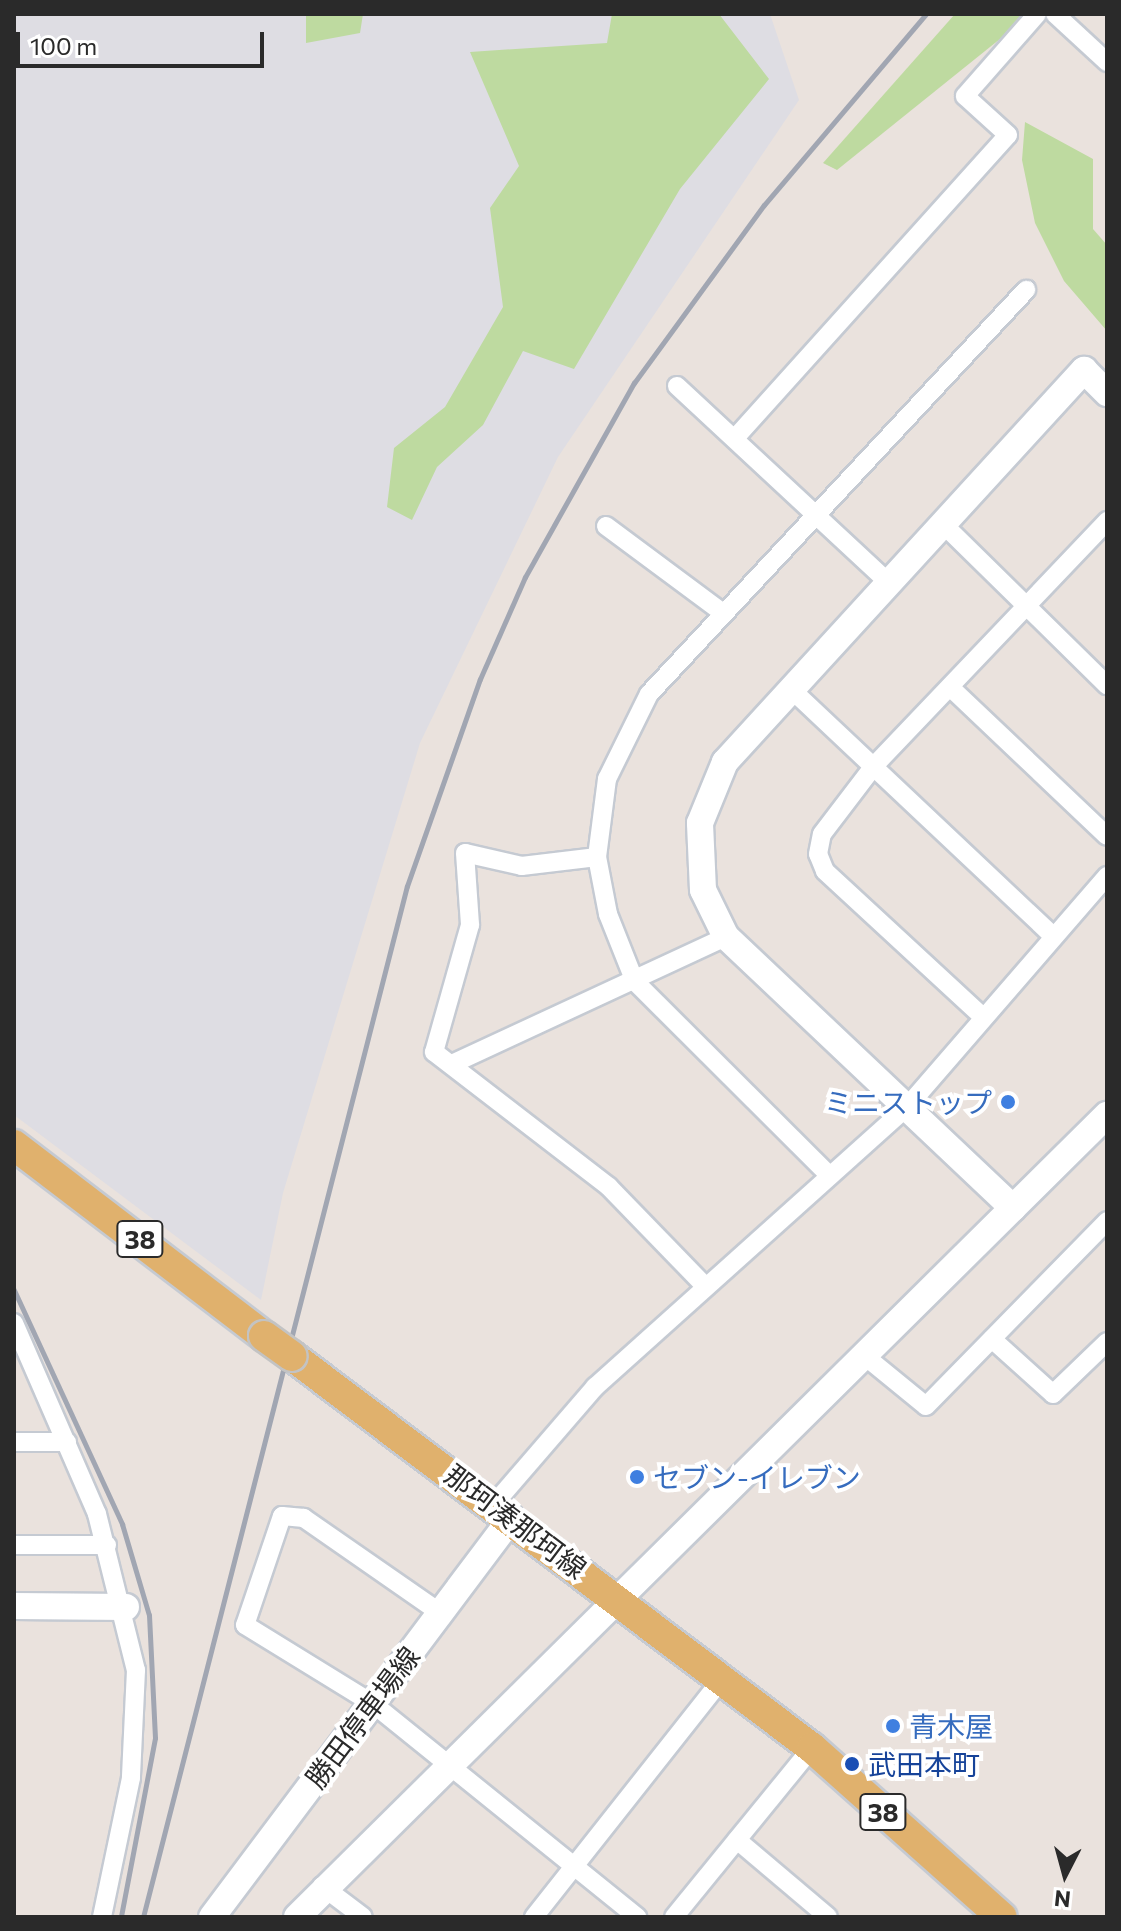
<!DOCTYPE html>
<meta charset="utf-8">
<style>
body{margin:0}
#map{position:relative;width:1121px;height:1931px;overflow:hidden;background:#eae2dd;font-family:Commissioner,"Noto Sans JP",sans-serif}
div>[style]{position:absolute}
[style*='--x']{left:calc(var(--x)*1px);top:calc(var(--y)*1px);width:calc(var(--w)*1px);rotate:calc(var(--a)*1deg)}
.industrial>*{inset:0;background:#dedde3}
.green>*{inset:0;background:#bedaa0}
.roads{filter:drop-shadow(2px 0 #c5cad2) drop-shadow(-2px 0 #c5cad2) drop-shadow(0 2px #c5cad2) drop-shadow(0 -2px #c5cad2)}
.street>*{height:18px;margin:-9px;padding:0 9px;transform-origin:9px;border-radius:9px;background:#fff}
.secondary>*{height:26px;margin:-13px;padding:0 13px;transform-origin:13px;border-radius:13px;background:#fff}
.primary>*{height:30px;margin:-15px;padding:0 15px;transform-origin:15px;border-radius:15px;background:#e0b16d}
.rail>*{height:5px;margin:-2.5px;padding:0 2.5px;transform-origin:2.5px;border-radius:2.5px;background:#a1a6b2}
.bridges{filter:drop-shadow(2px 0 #c3c3c3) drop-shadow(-2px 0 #c3c3c3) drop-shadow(0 2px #c3c3c3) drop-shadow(0 -2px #c3c3c3)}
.primary-bridge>*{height:30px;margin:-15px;padding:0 15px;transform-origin:15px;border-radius:15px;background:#e0b16d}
.dots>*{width:22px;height:22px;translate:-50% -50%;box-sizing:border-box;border:4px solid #fff;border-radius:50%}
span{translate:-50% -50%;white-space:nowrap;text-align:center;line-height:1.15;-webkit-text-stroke:8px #fff;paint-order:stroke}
.shield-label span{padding:2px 6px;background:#fff;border:2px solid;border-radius:6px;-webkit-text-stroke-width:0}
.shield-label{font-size:26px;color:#2a2a2a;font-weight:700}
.shop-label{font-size:28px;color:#366cbe}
.right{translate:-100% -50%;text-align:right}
.left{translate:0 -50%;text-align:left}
.street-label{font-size:28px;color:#2a2a2a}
.transit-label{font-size:28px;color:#164399}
.frame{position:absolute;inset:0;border:16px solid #2a2a2a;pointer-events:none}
.north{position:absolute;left:1025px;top:1835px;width:80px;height:80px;-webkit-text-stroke:6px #fff;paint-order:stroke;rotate:186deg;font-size:22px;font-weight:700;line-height:32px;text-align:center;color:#2a2a2a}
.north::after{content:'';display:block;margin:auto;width:28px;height:36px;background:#2a2a2a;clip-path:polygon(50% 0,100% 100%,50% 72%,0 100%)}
.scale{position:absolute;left:16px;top:32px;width:248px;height:36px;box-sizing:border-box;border:4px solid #2a2a2a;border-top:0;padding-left:10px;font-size:24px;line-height:28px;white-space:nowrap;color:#2a2a2a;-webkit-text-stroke:6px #fff;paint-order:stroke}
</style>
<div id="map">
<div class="industrial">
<i style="clip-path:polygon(14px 14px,770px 14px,799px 100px,558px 457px,420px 743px,283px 1193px,261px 1300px,14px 1115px)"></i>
</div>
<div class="green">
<i style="clip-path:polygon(306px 14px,363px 14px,360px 33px,306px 43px)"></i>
<i style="clip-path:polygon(612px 14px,719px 14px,769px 79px,680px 189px,574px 369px,523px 351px,483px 425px,437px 467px,412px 520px,387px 507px,394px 448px,445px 407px,503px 307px,490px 208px,519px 166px,470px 52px,607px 43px)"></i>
<i style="clip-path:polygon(955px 14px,1031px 14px,837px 170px,823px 163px)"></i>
<i style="clip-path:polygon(1025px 122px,1093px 159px,1093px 229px,1107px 245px,1107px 331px,1064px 281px,1035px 223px,1022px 160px)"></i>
</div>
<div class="roads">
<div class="street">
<i style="--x:1055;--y:14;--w:71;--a:42.7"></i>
<i style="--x:677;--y:386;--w:289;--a:42.9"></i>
<i style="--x:736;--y:437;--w:406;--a:-48"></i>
<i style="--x:1008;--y:135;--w:58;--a:-137.8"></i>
<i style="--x:965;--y:96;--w:109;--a:-48.7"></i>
<i style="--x:943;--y:524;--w:230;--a:44.5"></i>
<i style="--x:606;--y:526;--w:144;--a:36.6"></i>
<i style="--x:950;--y:687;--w:216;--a:43.5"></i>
<i style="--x:791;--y:689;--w:361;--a:43.3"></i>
<i style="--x:597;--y:857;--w:76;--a:173.2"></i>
<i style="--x:522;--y:866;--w:58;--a:-167.2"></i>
<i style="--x:465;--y:853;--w:72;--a:86"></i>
<i style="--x:470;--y:925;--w:132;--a:105.8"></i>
<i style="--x:434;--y:1052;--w:221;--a:37.6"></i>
<i style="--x:609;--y:1187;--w:139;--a:45.9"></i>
<i style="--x:983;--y:1017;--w:215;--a:-137.3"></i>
<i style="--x:825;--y:871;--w:18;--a:-112"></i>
<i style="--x:818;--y:854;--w:20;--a:-79"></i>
<i style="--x:822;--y:834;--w:84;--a:-52.7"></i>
<i style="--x:873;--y:767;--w:340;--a:-46.4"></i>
<i style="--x:452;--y:1064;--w:302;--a:-24.9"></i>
<i style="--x:829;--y:1175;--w:274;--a:-135.1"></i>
<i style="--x:635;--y:982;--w:73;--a:-111.7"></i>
<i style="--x:608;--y:914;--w:58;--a:-100.9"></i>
<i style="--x:597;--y:857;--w:79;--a:-82.7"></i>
<i style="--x:607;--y:779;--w:95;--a:-63.7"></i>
<i style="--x:649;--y:694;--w:553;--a:-46.98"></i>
<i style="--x:14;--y:1323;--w:208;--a:66.5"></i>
<i style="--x:97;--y:1514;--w:161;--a:76"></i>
<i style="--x:136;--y:1670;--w:108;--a:92.7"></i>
<i style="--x:131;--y:1778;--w:142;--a:101.8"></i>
<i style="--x:992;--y:1339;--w:82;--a:42"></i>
<i style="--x:1053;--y:1394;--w:75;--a:-43.9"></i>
<i style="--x:866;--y:1357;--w:77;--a:39.2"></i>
<i style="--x:926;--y:1406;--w:259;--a:-45.6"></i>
<i style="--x:14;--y:1442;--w:53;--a:0"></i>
<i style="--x:494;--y:1504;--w:155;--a:-49.2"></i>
<i style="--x:595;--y:1387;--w:419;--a:-41.9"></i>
<i style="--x:907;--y:1107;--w:306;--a:-49.1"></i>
<i style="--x:14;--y:1545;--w:93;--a:0"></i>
<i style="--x:439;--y:1612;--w:165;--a:-145.2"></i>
<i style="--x:304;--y:1518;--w:22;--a:-175"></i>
<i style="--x:282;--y:1516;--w:115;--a:108.7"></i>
<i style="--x:245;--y:1625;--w:149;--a:31.6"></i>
<i style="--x:372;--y:1703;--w:341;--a:38.9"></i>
<i style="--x:737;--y:1840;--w:119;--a:40.2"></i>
<i style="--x:322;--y:1886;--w:51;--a:37.1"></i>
<i style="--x:534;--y:1917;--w:303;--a:-51.7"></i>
<i style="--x:674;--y:1917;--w:218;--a:-50.8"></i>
</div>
<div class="secondary">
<i style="--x:1013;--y:1208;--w:395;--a:-136.6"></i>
<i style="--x:726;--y:937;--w:52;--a:-116.1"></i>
<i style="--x:703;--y:890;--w:67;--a:-92.6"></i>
<i style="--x:700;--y:823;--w:66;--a:-67.7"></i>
<i style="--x:725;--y:762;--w:532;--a:-47.52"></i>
<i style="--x:1084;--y:370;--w:33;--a:45"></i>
<i style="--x:14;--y:1606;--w:112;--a:0.5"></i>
<i style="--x:212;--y:1917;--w:499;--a:-53.1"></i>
<i style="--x:297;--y:1917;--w:1140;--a:-44.72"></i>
</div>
<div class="primary">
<i style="--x:14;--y:1145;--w:315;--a:37.4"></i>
<i style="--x:292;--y:1356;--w:651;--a:37.01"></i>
<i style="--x:812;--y:1748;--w:254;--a:41.7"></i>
</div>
</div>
<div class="rail">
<i style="--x:14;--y:1290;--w:258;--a:65.2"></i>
<i style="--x:122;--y:1524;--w:95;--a:73.5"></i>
<i style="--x:149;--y:1615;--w:123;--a:87.2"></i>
<i style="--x:155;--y:1738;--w:182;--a:100.8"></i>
<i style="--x:143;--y:1917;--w:1064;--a:-75.64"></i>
<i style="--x:407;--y:886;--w:219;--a:-70.6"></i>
<i style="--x:480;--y:679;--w:111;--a:-66.2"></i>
<i style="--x:525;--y:577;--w:223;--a:-60.7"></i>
<i style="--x:634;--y:383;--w:220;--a:-53.9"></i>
<i style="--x:764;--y:205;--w:250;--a:-49.7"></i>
</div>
<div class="bridges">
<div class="primary-bridge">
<i style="--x:264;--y:1336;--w:34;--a:36"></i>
</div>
</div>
<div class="dots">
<i style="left:1008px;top:1102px;background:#3f7fe0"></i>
<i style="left:637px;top:1477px;background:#3f7fe0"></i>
<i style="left:893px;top:1726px;background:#3f7fe0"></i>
<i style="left:852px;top:1764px;background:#1a4fb4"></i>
</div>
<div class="shield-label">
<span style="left:140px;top:1239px">38</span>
<span style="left:883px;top:1812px">38</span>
</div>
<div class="shop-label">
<span class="right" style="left:992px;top:1102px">ミニストップ</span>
<span class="left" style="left:653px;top:1477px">セブン-イレブン</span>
<span class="left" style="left:909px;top:1726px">青木屋</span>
</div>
<div class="street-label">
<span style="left:516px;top:1521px;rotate:37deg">那珂湊那珂線</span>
<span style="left:362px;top:1717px;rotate:-53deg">勝田停車場線</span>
</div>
<div class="transit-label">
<span class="left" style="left:868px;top:1764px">武田本町</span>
</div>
<div class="frame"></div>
<div class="north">N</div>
<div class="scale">100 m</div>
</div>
